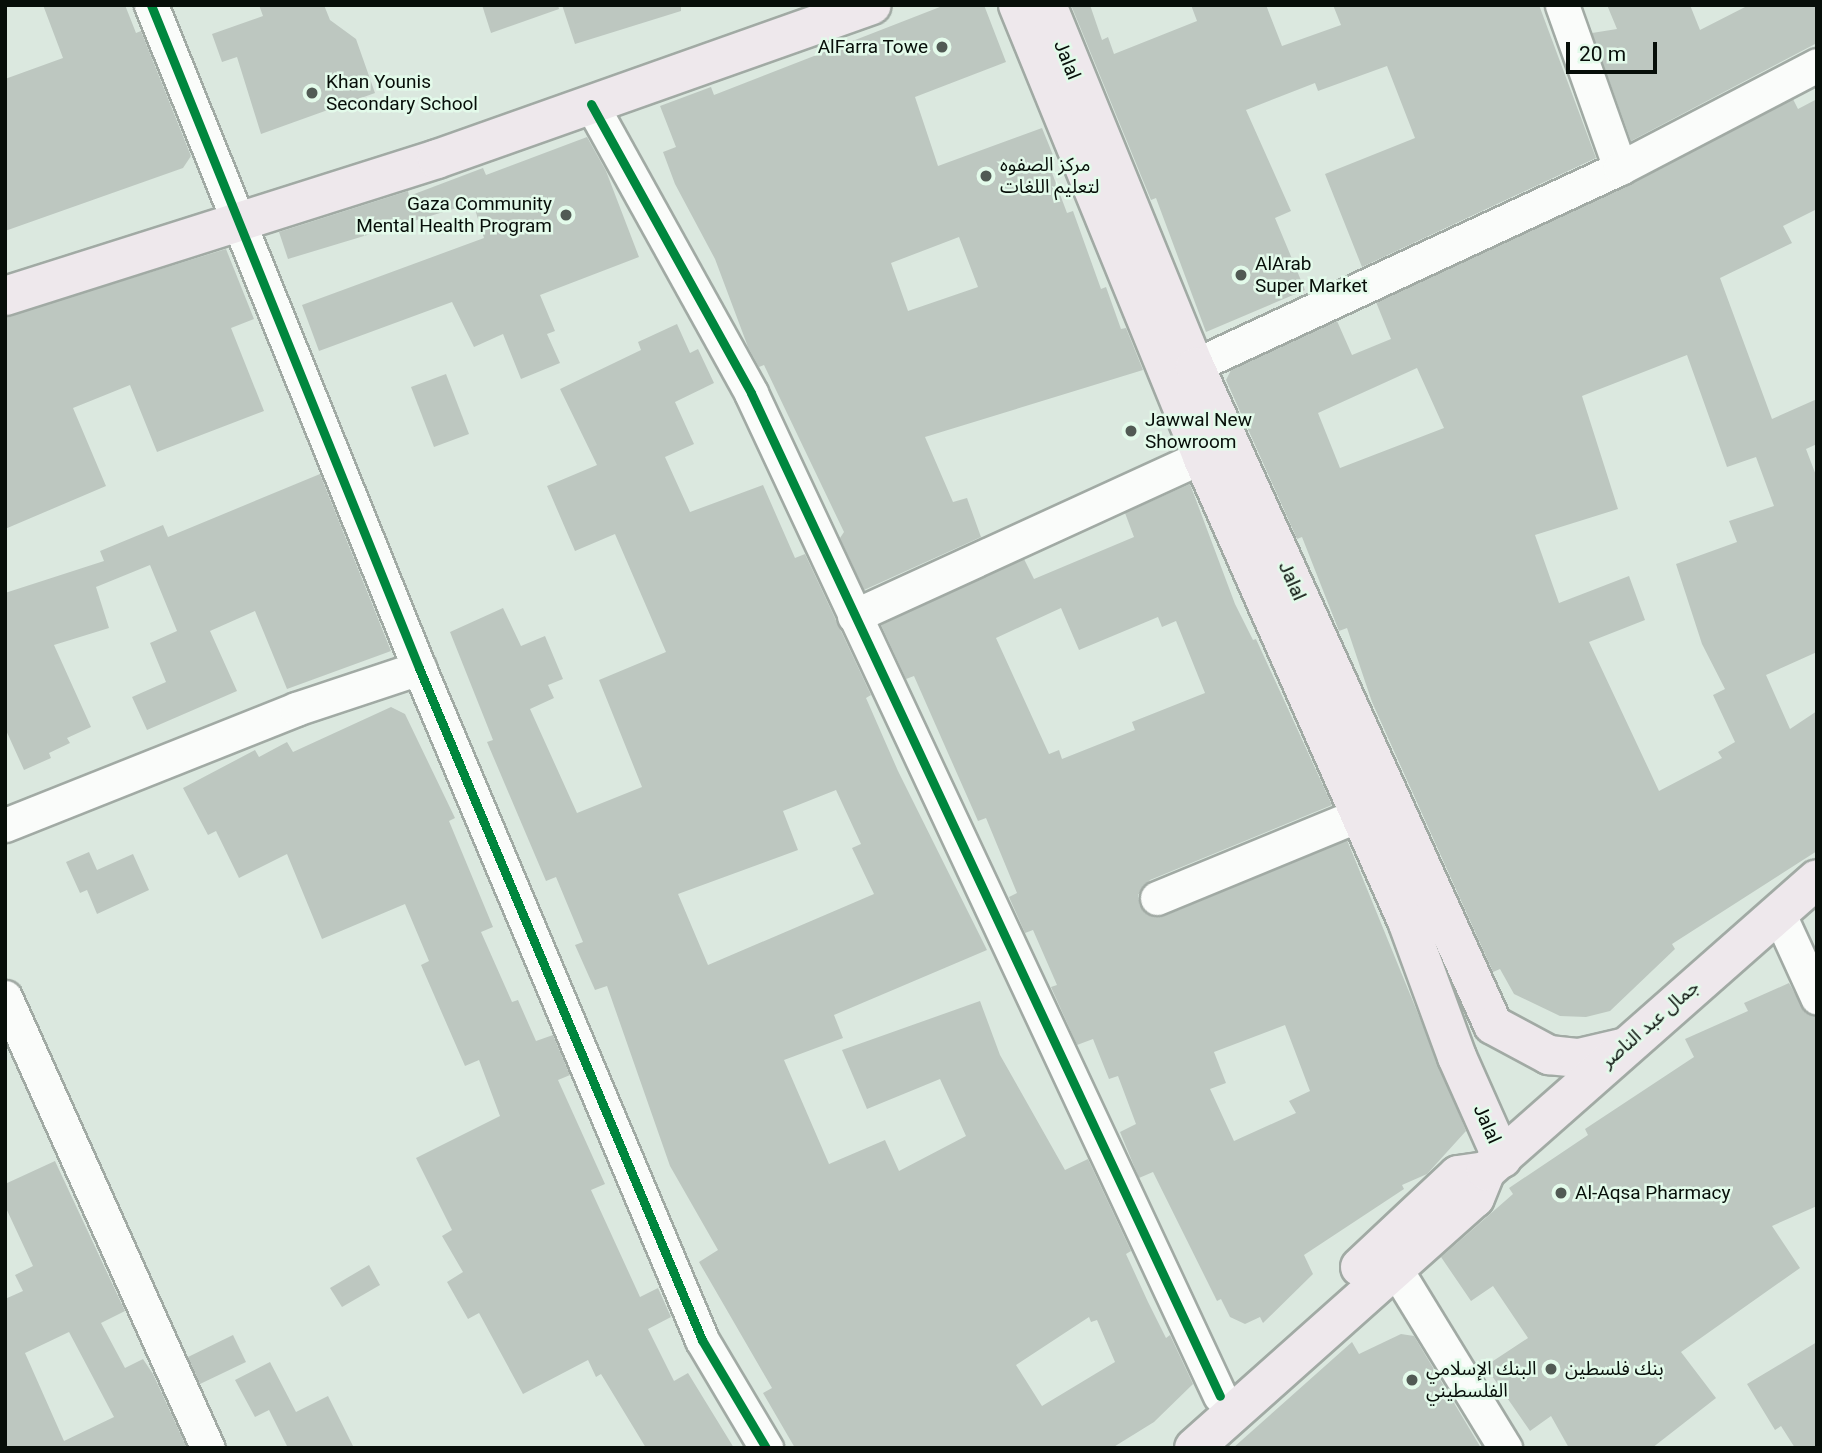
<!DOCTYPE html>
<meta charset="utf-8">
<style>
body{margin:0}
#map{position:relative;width:1822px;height:1453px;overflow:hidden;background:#dbe8df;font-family:Roboto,"Noto Sans Arabic",sans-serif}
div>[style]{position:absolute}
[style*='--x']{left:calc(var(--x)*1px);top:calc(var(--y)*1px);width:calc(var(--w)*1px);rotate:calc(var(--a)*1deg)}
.building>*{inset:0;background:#bdc7c0}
.roads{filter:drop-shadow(2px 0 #a1aaa4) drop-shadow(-2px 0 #a1aaa4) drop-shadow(0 2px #a1aaa4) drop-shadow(0 -2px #a1aaa4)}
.minor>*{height:33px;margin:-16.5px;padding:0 16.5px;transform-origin:16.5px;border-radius:16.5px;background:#fafcfa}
.major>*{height:38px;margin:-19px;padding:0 19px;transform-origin:19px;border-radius:19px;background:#eee8ec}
.cycleway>*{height:9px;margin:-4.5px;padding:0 4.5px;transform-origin:4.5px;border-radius:4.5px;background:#00873e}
.dots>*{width:19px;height:19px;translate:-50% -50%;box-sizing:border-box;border:4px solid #e3faea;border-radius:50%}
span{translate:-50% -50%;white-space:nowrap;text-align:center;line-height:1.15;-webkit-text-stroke:5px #e3faea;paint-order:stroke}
.poi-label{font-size:19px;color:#070e09}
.right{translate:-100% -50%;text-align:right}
.left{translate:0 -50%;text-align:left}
.street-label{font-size:19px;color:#070e09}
.frame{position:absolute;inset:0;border:7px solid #070e09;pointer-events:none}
.scale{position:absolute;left:1566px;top:42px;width:91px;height:32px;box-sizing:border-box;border:4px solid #070e09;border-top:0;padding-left:9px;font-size:21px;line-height:24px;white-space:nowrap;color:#070e09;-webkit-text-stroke:5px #e3faea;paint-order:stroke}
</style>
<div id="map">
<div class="building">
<i style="clip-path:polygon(43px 5px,125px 5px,136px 33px,141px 31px,191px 156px,183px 168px,5px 231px,5px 79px,63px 58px)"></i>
<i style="clip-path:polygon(259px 5px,324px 5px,330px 20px,356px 39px,375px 93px,261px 134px,237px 57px,222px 62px,212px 34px,263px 16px)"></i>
<i style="clip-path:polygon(482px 5px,558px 5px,559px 9px,491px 33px)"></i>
<i style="clip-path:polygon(562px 5px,681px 5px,681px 11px,575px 44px)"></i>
<i style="clip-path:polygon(evenodd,945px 5px,984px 5px,1006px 62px,915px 97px,938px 166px,1042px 128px,1055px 160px,1048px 162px,1067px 213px,1073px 211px,1101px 289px,1106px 287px,1121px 329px,1126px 328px,1143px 370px,925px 437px,953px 502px,967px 498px,981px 537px,864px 590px,840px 538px,844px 532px,764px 365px,759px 367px,748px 347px,715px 259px,675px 184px,663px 152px,676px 147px,660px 106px,711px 87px,714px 95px,945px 5px,959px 237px,978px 287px,908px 311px,891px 263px,959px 237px)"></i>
<i style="clip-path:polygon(1071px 5px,1090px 5px,1102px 40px,1108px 37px,1114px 54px,1197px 21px,1191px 5px,1266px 5px,1282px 46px,1341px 25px,1333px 5px,1539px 5px,1596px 158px,1362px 267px,1325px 174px,1415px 138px,1387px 66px,1318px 91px,1315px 83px,1246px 110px,1291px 211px,1275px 218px,1305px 290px,1206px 332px,1156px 198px,1151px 200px)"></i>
<i style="clip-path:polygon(1607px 5px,1690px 5px,1700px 30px,1749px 5px,1817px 5px,1817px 43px,1631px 141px,1592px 33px,1617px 29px)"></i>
<i style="clip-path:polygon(evenodd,1793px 99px,1798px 109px,1817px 99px,1817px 209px,1783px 226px,1792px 243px,1720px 278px,1772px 419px,1817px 399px,1817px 444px,1806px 449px,1817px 478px,1817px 652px,1766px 675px,1790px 729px,1817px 711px,1817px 851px,1672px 944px,1675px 949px,1610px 1011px,1586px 1017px,1560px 1016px,1514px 994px,1500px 969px,1493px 972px,1372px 702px,1347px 628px,1339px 631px,1302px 537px,1297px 539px,1226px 380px,1231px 370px,1337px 321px,1352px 355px,1391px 339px,1376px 302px,1628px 185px,1793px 99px,1687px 355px,1727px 467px,1756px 457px,1774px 506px,1729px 521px,1737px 542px,1676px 564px,1702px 644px,1725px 689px,1713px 695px,1735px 742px,1718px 752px,1722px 758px,1659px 791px,1589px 642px,1645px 620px,1629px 576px,1559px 603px,1535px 535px,1618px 509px,1582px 396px,1687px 355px,1793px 99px,1417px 368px,1444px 428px,1340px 468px,1318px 413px,1417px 368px)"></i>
<i style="clip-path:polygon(587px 137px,606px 171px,639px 257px,540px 295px,555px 331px,547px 334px,560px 363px,521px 379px,503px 334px,474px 347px,452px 302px,319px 351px,302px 305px,484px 238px,473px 203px,288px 259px,279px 232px,408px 191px,409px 196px,483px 168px,486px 175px)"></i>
<i style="clip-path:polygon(226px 249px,254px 319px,231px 328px,264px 411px,157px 452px,130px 385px,73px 408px,106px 486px,5px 529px,5px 317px)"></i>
<i style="clip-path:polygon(evenodd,677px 324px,690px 353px,698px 349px,714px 383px,675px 402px,694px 444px,665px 457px,690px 512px,763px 485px,795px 558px,805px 554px,871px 695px,866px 698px,898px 771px,987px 950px,834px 1015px,843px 1038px,784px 1060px,829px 1164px,885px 1140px,899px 1171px,966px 1136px,940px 1079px,867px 1109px,842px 1050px,980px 1001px,1000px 1055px,1065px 1170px,1088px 1159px,1131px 1251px,1126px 1254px,1148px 1302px,1166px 1338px,1170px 1335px,1193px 1384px,1154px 1422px,1112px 1448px,795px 1448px,763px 1393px,772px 1388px,699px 1262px,718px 1250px,670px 1166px,607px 986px,595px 990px,575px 945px,583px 942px,556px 877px,546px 881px,487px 742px,493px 740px,450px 632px,503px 608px,521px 646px,545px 636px,563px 679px,548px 685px,554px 698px,530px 709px,577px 813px,642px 787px,599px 680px,666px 652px,615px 534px,575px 551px,547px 486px,597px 465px,560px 389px,641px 350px,638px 342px,677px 324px,836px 790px,861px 844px,852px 848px,874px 894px,708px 965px,678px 894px,798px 850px,783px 811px,836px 790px,677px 324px,1089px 1317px,1091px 1322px,1097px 1320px,1115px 1362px,1042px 1406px,1016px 1365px,1089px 1317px)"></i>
<i style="clip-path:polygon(446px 374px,469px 434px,434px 447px,411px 387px)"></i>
<i style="clip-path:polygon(320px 474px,391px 651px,287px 689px,255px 611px,210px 631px,237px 691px,147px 730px,132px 697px,166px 682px,150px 643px,177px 631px,150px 565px,96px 587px,109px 628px,54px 645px,91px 727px,67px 738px,70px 743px,49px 753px,51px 758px,24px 770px,5px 728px,5px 593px,104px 561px,100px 551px,163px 525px,168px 537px)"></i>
<i style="clip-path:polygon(evenodd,1190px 484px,1235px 604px,1253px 640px,1256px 639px,1332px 805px,1150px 880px,1138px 895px,1140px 906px,1154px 917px,1164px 916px,1347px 840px,1466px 1131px,1427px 1174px,1402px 1185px,1404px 1189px,1304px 1255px,1313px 1274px,1263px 1323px,1260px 1317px,1245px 1324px,1230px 1317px,1221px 1299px,1217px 1301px,1153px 1172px,1139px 1178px,1120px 1132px,1136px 1124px,1118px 1076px,1109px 1079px,1093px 1039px,1077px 1045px,1051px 987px,1057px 985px,1033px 930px,1025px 933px,1009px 897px,1017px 893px,986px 818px,978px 821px,914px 676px,906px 679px,881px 625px,1024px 559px,1034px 579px,1134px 537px,1125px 513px,1190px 484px,1061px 608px,1079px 650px,1158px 617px,1162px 627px,1176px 621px,1205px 693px,1132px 722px,1135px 730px,1062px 759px,1059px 750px,1049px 754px,996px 638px,1061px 608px,1190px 484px,1285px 1025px,1310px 1091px,1289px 1101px,1296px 1113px,1234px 1141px,1210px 1089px,1226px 1083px,1214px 1052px,1285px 1025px)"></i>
<i style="clip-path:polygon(391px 707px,405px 714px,455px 818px,449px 821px,493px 927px,481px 932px,512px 1002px,518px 1000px,536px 1041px,553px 1035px,570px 1075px,558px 1080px,605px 1184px,591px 1190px,640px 1297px,658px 1288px,671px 1317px,648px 1329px,674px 1381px,688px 1373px,734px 1448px,646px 1448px,601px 1374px,596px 1377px,588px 1360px,523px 1394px,479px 1313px,468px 1319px,447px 1282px,463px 1272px,442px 1236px,452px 1230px,416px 1158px,500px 1116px,479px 1060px,465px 1066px,421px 965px,429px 961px,405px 904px,322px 939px,287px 854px,239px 878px,216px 831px,208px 835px,183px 788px,255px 750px,259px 757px,287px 742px,293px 752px)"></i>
<i style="clip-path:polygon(89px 852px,97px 870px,133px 854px,149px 890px,97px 914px,87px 890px,80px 893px,66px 862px)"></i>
<i style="clip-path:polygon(1789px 983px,1805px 1012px,1817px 1016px,1817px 1206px,1772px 1226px,1800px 1268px,1681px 1352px,1716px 1398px,1652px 1448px,1569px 1448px,1551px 1416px,1530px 1431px,1490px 1373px,1490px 1363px,1528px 1338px,1493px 1286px,1471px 1301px,1441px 1257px,1513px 1194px,1509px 1188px,1588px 1135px,1585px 1129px,1694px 1057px,1685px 1039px,1748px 1011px,1744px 1003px)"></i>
<i style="clip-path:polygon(evenodd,55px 1161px,125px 1311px,101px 1323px,125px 1368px,143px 1359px,153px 1374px,187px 1448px,5px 1448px,5px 1299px,23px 1291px,15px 1275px,33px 1266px,5px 1206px,5px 1184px,55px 1161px,69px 1332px,114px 1417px,64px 1441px,25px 1353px,69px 1332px)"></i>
<i style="clip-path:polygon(369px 1265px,380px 1285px,342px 1307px,330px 1288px)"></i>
<i style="clip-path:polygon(1401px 1334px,1414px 1336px,1481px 1448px,1233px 1448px,1352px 1342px,1359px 1354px)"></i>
<i style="clip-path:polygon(233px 1335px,246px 1362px,200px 1384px,188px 1357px)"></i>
<i style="clip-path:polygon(1817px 1342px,1817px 1448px,1795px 1448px,1781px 1426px,1775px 1430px,1747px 1384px)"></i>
<i style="clip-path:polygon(270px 1362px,296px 1412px,328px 1396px,354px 1448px,288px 1448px,269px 1410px,255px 1417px,235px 1380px)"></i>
</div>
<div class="roads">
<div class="minor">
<i style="--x:151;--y:5;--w:715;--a:67.99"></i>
<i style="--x:419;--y:668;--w:729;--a:67.16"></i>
<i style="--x:702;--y:1340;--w:126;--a:59.3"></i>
<i style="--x:1562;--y:5;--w:173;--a:70.4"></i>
<i style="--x:591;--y:104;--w:330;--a:61"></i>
<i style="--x:751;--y:393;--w:1107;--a:64.94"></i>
<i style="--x:1172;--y:376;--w:494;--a:-24.9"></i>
<i style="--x:1620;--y:168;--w:222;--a:-27.6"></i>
<i style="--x:854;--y:616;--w:383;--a:-24.6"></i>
<i style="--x:5;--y:825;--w:313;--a:-21.7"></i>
<i style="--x:296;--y:709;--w:130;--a:-18.4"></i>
<i style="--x:1157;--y:898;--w:221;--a:-22.4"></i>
<i style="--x:1778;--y:912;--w:94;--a:65.4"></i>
<i style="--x:5;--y:997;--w:495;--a:65.8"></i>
<i style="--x:1382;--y:1247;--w:236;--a:58.5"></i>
</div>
<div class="major">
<i style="--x:1018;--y:5;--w:488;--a:67.8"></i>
<i style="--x:1202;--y:457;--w:507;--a:66.16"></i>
<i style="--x:1407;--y:921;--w:145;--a:69.8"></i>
<i style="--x:1457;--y:1057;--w:111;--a:66"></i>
<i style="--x:1047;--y:5;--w:391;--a:67.8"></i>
<i style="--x:1195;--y:367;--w:722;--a:65.63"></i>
<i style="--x:1493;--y:1025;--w:64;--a:28.2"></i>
<i style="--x:1549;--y:1055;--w:30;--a:6"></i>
<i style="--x:1579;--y:1058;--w:44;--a:-13.1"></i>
<i style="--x:5;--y:296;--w:453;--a:-17.6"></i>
<i style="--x:437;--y:159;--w:461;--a:-19.5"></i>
<i style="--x:1360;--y:1267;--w:134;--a:-43.2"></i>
<i style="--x:1458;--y:1175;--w:28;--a:-8"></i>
<i style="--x:1194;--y:1448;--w:376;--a:-41.7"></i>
<i style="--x:1475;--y:1198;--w:29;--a:-68"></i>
<i style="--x:1486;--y:1171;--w:441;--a:-41.4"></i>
</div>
</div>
<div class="cycleway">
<i style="--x:151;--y:5;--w:715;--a:67.99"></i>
<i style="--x:419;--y:668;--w:729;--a:67.16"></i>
<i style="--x:702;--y:1340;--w:126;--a:59.3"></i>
<i style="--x:591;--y:104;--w:330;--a:61"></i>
<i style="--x:751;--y:393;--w:1107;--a:64.94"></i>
</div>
<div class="dots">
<i style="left:942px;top:47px;background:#515a54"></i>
<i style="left:312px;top:93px;background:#515a54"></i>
<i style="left:986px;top:176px;background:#515a54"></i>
<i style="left:566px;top:215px;background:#515a54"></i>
<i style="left:1241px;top:275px;background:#515a54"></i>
<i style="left:1131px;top:431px;background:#515a54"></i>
<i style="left:1561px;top:1193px;background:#515a54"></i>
<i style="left:1551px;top:1369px;background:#515a54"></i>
<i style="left:1412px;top:1380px;background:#515a54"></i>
</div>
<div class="poi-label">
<span class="right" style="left:928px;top:47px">AlFarra Towe</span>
<span class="left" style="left:326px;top:93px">Khan Younis<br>Secondary School</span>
<span class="left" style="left:1000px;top:176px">مركز الصفوه<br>لتعليم اللغات</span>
<span class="right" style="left:552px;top:215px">Gaza Community<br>Mental Health Program</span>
<span class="left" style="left:1255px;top:275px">AlArab<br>Super Market</span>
<span class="left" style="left:1145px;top:431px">Jawwal New<br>Showroom</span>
<span class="left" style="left:1575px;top:1193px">Al-Aqsa Pharmacy</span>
<span class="left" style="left:1426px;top:1380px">البنك الإسلامي<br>الفلسطيني</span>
<span class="left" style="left:1565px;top:1369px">بنك فلسطين</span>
</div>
<div class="street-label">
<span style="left:1067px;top:60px;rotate:68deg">Jalal</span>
<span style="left:1292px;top:581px;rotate:66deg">Jalal</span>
<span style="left:1650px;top:1024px;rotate:-41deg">جمال عبد الناصر</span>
<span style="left:1487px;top:1124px;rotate:66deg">Jalal</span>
</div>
<div class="frame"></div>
<div class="scale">20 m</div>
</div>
